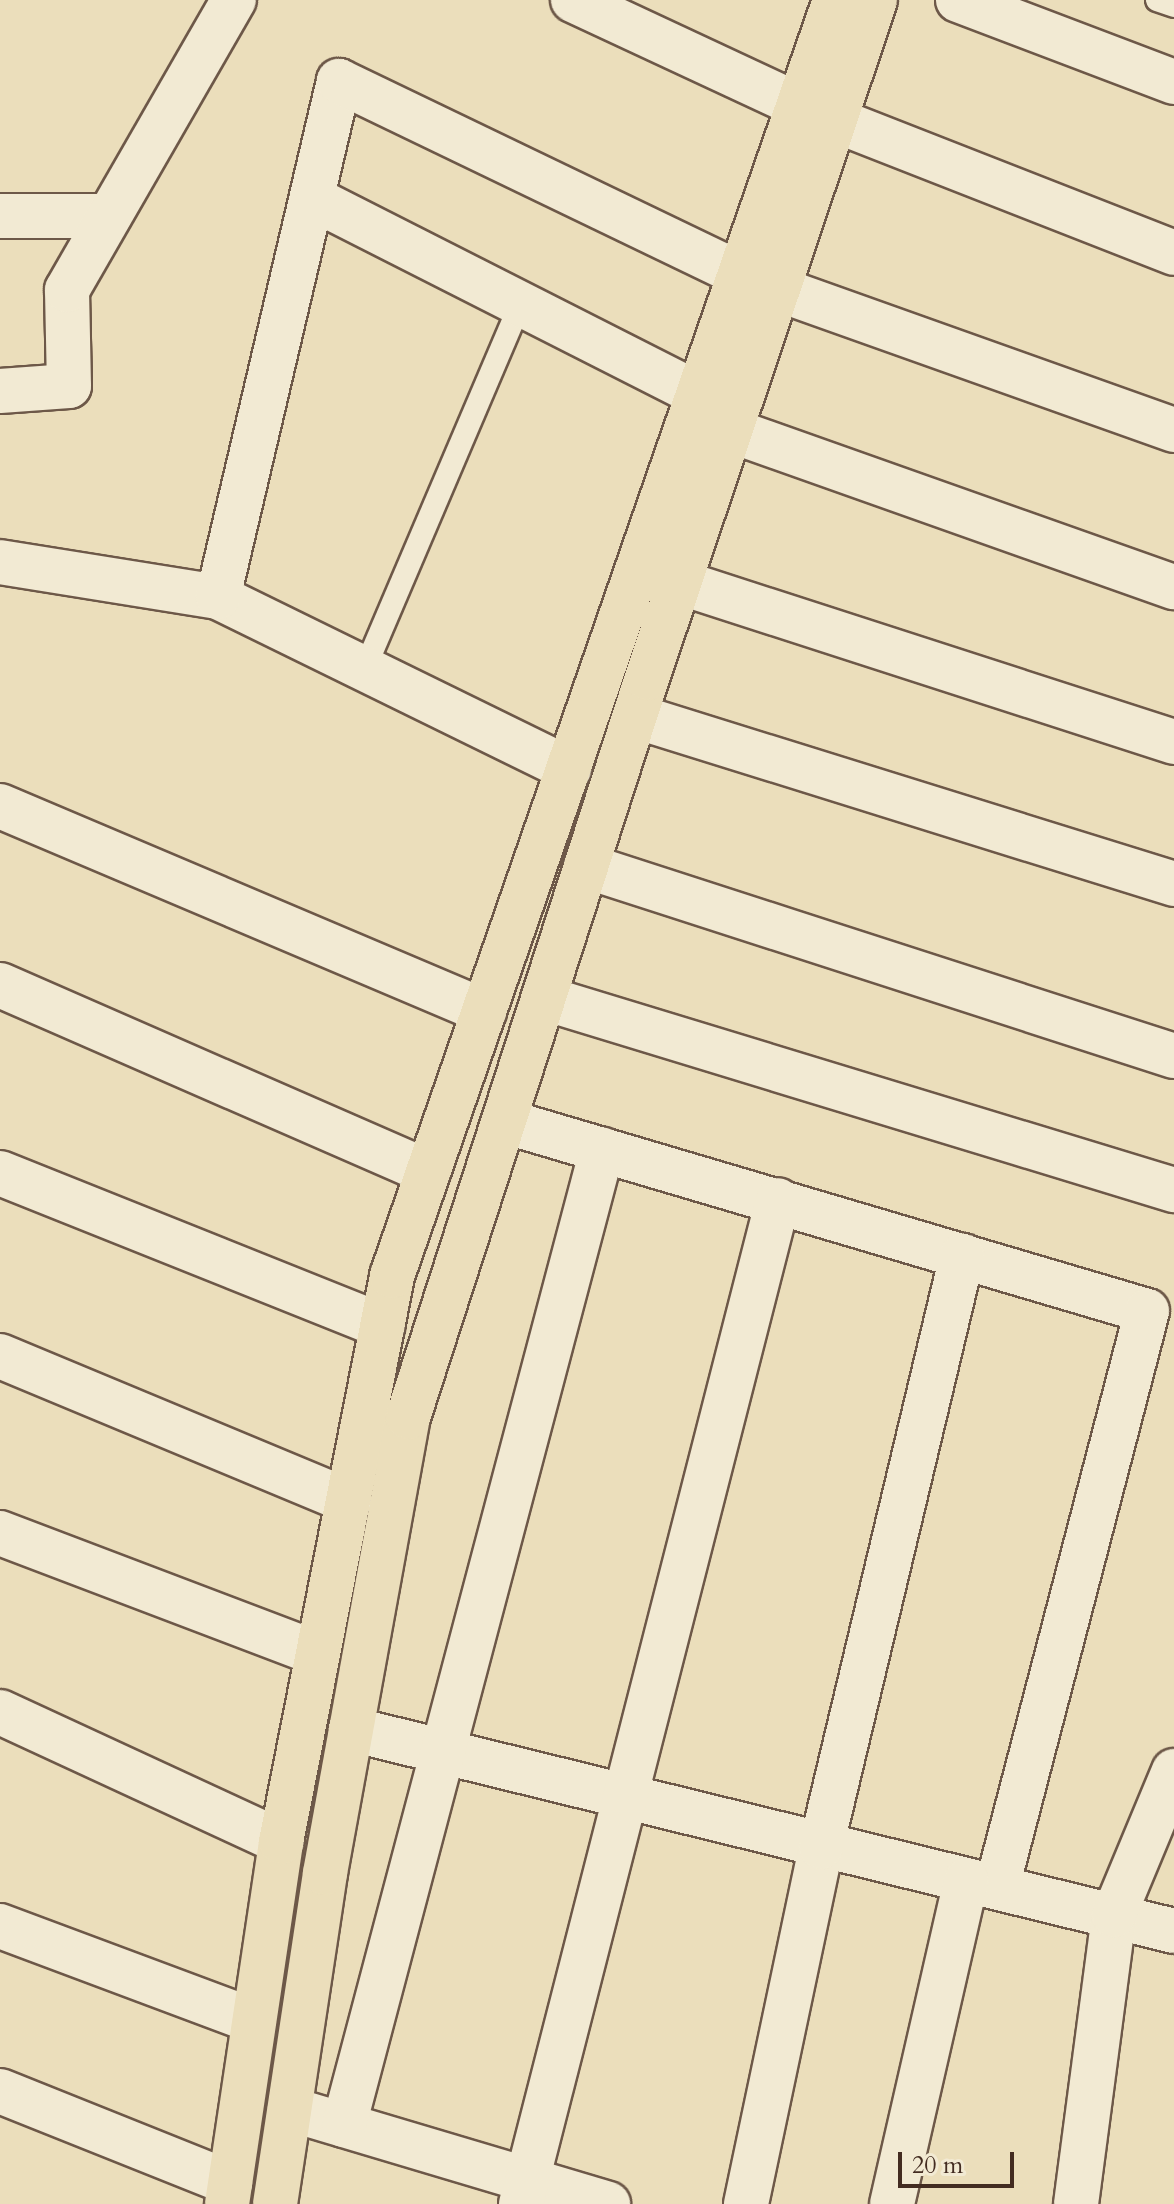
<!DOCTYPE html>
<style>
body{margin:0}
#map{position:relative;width:1174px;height:2204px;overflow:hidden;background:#ebdebb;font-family:Cardo,serif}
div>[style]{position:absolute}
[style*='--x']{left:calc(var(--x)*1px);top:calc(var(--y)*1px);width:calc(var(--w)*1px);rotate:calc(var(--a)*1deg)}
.roads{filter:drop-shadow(2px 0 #6d5848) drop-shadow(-2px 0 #6d5848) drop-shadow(0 2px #6d5848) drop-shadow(0 -2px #6d5848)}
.lane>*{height:22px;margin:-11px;padding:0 11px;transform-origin:11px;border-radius:11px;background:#f2ead3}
.street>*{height:44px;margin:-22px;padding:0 22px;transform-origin:22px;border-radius:22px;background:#f2ead3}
.primary>*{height:44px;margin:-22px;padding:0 22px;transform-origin:22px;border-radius:22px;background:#ebdebb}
span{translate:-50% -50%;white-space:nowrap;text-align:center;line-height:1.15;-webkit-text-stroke:8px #f2ead3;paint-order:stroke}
.scale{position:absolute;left:898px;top:2152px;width:116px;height:36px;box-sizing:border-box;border:4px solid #432c21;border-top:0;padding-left:10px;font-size:24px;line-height:28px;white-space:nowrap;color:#432c21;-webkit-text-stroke:6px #f2ead3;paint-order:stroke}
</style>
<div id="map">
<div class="roads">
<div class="lane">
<i style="--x:1157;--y:0;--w:18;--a:19"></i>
<i style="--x:365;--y:668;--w:397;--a:-66.9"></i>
</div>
<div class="street">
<i style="--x:573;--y:0;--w:251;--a:25"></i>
<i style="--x:958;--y:0;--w:231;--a:20.8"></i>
<i style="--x:835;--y:120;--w:364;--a:21.4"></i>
<i style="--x:312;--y:198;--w:435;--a:26.9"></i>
<i style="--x:0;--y:216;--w:109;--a:0"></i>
<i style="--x:778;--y:289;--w:420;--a:19.6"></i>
<i style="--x:0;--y:391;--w:69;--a:-4.1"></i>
<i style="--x:69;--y:386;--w:96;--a:-91.2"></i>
<i style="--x:67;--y:290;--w:335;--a:-60.1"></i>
<i style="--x:730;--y:430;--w:471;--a:19.5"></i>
<i style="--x:0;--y:562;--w:221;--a:9.1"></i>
<i style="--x:679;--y:582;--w:520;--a:17.91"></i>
<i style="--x:635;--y:716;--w:565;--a:17.31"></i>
<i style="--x:569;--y:769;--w:391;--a:-153.9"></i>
<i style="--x:218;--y:597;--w:530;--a:-76.8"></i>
<i style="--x:339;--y:81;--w:448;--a:25.7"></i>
<i style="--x:0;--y:806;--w:526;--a:22.96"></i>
<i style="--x:586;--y:866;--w:618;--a:17.91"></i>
<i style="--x:0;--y:985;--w:467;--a:23.6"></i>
<i style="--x:544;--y:998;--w:659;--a:16.95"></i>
<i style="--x:504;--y:1121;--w:670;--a:16.46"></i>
<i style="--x:1147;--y:1311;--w:595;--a:104.6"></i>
<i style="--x:0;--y:1173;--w:412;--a:21.8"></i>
<i style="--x:0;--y:1356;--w:378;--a:22.6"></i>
<i style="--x:0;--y:1533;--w:340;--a:20.8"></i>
<i style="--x:0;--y:1712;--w:310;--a:24.8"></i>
<i style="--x:351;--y:1729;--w:847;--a:13.79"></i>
<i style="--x:0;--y:1926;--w:271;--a:20.5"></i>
<i style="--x:0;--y:2091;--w:248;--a:21.8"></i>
<i style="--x:290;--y:2109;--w:332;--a:16.6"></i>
<i style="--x:344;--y:2125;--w:1009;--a:-75.18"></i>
<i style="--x:521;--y:2204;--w:1036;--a:-75.64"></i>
<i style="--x:746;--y:2204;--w:365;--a:-78.1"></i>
<i style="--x:821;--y:1847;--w:608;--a:-76.58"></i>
<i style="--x:892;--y:2204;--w:332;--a:-77.1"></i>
<i style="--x:1076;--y:2204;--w:291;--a:-82.5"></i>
<i style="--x:1114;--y:1915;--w:156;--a:-67.4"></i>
</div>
<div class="primary">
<i style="--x:227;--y:2204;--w:366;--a:-81.5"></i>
<i style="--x:281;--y:1842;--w:577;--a:-78.9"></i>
<i style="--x:392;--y:1276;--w:1351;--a:-70.85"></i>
<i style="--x:275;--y:2204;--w:335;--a:-81.4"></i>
<i style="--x:325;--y:1873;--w:463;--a:-79.7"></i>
<i style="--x:408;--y:1417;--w:777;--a:-72.08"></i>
<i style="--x:647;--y:678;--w:715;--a:-71.41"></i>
</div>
</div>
<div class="scale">20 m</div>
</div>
